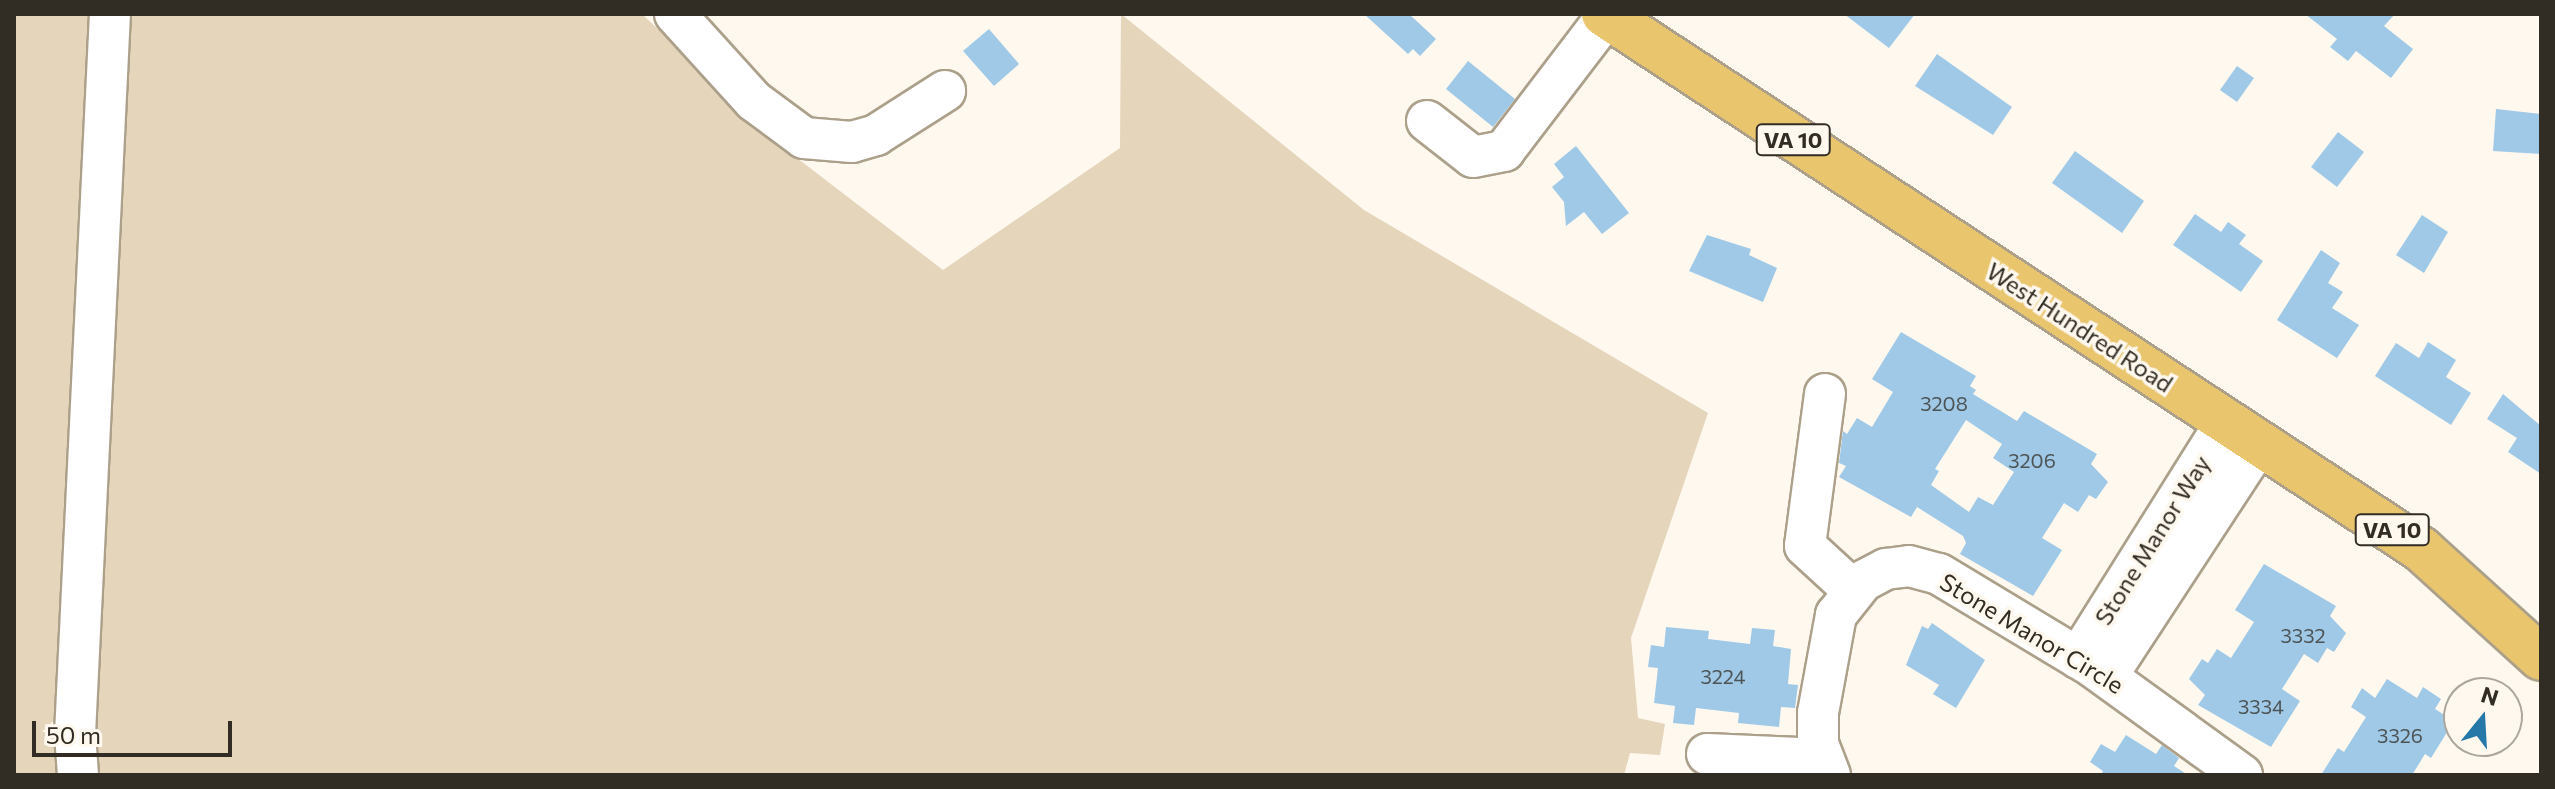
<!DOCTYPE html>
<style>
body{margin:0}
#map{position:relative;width:2555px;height:789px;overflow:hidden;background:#fef8ef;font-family:Commissioner,sans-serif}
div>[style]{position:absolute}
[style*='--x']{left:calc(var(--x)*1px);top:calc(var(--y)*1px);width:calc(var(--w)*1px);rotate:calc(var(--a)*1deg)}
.green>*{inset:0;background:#e4d5bb}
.building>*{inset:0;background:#9fc9e7}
.roads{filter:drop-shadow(2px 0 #aca08a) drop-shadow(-2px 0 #aca08a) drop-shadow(0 2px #aca08a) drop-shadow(0 -2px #aca08a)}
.minor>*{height:40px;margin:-20px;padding:0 20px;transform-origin:20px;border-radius:20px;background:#fff}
.major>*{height:44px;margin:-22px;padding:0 22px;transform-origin:22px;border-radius:22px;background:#e9c56e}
span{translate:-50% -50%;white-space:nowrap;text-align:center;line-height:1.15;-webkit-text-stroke:7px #fef8ef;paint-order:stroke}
.number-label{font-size:20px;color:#4d5455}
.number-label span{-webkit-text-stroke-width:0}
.shield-label span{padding:2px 6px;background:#fef8ef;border:2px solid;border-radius:6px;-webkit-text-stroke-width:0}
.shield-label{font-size:22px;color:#322d24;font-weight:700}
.street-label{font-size:24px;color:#322d24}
.frame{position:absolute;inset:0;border:16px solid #322d24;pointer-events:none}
.north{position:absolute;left:2443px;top:677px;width:80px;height:80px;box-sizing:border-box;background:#fef8ef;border:2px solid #aca79e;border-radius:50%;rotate:18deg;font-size:22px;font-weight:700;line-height:32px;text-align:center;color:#322d24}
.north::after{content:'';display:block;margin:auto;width:28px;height:36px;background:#2678a9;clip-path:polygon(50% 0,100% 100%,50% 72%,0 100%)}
.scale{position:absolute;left:32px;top:721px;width:200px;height:36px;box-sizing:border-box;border:4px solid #322d24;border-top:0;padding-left:10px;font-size:24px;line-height:28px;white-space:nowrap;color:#322d24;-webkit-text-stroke:6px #fef8ef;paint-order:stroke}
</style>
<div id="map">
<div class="green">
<i style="clip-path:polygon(14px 14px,96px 14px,63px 775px,14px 775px)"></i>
<i style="clip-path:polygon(122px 14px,642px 14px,780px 145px,943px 270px,1120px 148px,1121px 14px,1364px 210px,1708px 413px,1631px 638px,1638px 718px,1665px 724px,1660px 755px,1630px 753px,1624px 775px,94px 775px,89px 673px)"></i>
</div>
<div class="building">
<i style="clip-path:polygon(1364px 14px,1409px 14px,1436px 39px,1420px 56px,1413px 49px,1408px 54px)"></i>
<i style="clip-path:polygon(1844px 14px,1915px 14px,1889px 48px)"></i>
<i style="clip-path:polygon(2305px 14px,2395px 14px,2384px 26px,2413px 49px,2391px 78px,2356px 51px,2348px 61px,2330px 47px,2337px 39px)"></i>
<i style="clip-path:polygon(989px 29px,1019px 64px,994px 86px,963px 51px)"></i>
<i style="clip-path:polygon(1937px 54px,2012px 107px,1993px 135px,1915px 86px)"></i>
<i style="clip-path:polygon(1468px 61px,1515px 99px,1493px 127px,1446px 89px)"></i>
<i style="clip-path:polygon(2237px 66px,2254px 78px,2237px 102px,2220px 90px)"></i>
<i style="clip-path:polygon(2496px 109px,2541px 114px,2541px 154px,2493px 151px)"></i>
<i style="clip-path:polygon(2338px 132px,2364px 152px,2337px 187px,2311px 167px)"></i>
<i style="clip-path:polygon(1576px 146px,1629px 213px,1602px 234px,1584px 212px,1566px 226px,1564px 202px,1552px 187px,1564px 177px,1554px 164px)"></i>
<i style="clip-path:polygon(2075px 151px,2144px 201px,2122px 233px,2052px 183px)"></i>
<i style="clip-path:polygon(2195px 214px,2221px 232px,2228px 222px,2246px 235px,2239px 244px,2263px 261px,2241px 292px,2173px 245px)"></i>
<i style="clip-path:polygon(2422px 215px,2448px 232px,2424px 273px,2396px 255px)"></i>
<i style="clip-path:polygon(1707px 235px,1751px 249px,1749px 255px,1777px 268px,1763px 302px,1689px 271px)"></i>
<i style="clip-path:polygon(2321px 250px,2340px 263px,2328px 283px,2343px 292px,2332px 308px,2359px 325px,2337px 358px,2277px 320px)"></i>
<i style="clip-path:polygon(evenodd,1901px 332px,1976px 376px,1970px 386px,1976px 390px,1973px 394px,2017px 421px,2024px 411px,2097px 454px,2091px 464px,2108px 482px,2096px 499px,2089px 495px,2078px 512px,2064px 503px,2042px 538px,2062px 550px,2033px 596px,1960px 554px,1966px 543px,1963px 536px,1917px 507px,1911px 517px,1839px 477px,1846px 466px,1839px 463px,1843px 431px,1847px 434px,1857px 418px,1872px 427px,1893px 392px,1872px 379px,1901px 332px,1966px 420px,2002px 444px,1993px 458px,2014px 472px,1993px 505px,1978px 497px,1969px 512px,1931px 485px,1939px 471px,1935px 469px,1966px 420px)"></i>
<i style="clip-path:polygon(2428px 342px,2456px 360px,2446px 377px,2471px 393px,2451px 425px,2375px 376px,2396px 343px,2419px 358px)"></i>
<i style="clip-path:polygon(2503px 394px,2541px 426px,2541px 474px,2508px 452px,2517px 438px,2487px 419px)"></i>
<i style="clip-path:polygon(2264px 564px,2336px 606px,2330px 616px,2346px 633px,2334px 652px,2327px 648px,2318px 663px,2304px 654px,2282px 689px,2300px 701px,2271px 747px,2198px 705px,2205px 695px,2189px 679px,2202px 659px,2208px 663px,2217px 649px,2231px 658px,2254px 622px,2235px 610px)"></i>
<i style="clip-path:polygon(1932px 623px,1985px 660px,1956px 708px,1933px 694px,1939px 685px,1906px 665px,1922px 626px,1928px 629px)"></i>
<i style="clip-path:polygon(1666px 627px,1709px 631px,1708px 639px,1750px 644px,1752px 628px,1775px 630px,1773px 646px,1791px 649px,1788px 684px,1798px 685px,1795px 708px,1781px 707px,1779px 727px,1738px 723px,1739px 713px,1696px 708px,1694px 725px,1673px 723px,1675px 706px,1654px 703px,1658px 668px,1648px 667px,1651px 645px,1664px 647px)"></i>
<i style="clip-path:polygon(2387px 679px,2417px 698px,2423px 687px,2441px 699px,2435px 709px,2454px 721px,2431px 758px,2425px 754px,2412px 775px,2321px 775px,2338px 748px,2344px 752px,2366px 717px,2351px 707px,2362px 688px,2375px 698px)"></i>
<i style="clip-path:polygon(2126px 735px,2156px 754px,2162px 745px,2179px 758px,2174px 766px,2188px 775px,2101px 775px,2103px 771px,2090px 762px,2101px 744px,2115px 752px)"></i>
</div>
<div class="roads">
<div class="minor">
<i style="--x:675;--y:14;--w:118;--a:47.8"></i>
<i style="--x:754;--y:101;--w:62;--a:36.5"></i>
<i style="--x:804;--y:138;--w:48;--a:4.8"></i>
<i style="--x:852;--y:142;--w:25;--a:-16"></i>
<i style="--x:876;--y:135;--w:82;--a:-32.5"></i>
<i style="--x:1427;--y:121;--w:58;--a:38"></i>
<i style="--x:1473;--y:157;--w:32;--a:-11"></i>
<i style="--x:1504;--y:151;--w:170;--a:-52.7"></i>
<i style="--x:1825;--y:394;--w:153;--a:97.5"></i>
<i style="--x:1805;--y:546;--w:65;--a:42.5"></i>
<i style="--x:2078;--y:658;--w:279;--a:-57.9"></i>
<i style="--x:2107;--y:676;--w:277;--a:-56.8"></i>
<i style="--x:1707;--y:754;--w:115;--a:2.5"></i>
<i style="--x:78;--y:775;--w:41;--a:-94.2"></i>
<i style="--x:75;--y:734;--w:721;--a:-87.22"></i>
<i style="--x:1830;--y:775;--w:33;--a:-111"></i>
<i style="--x:1818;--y:744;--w:31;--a:-90"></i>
<i style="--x:1818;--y:713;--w:100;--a:-79.6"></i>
<i style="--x:1836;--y:615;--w:43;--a:-51.5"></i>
<i style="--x:1863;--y:581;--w:26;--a:-28"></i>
<i style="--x:1886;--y:569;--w:23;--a:-7"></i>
<i style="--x:1909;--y:566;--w:31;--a:15"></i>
<i style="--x:1939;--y:574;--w:180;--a:31.1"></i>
<i style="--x:2093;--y:667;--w:184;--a:35.9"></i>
</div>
<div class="major">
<i style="--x:1604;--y:14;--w:977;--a:33.22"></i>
<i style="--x:2421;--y:549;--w:162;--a:42.2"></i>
</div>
</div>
<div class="number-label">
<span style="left:1944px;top:403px">3208</span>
<span style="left:2032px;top:460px">3206</span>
<span style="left:2303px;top:635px">3332</span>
<span style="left:1723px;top:676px">3224</span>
<span style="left:2261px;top:706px">3334</span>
<span style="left:2400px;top:735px">3326</span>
</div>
<div class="shield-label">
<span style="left:1793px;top:140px">VA 10</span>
<span style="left:2392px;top:530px">VA 10</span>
</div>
<div class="street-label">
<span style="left:2080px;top:327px;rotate:33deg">West Hundred Road</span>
<span style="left:2152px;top:540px;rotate:-58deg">Stone Manor Way</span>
<span style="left:2032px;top:633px;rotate:31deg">Stone Manor Circle</span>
</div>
<div class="frame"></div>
<div class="north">N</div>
<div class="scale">50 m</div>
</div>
